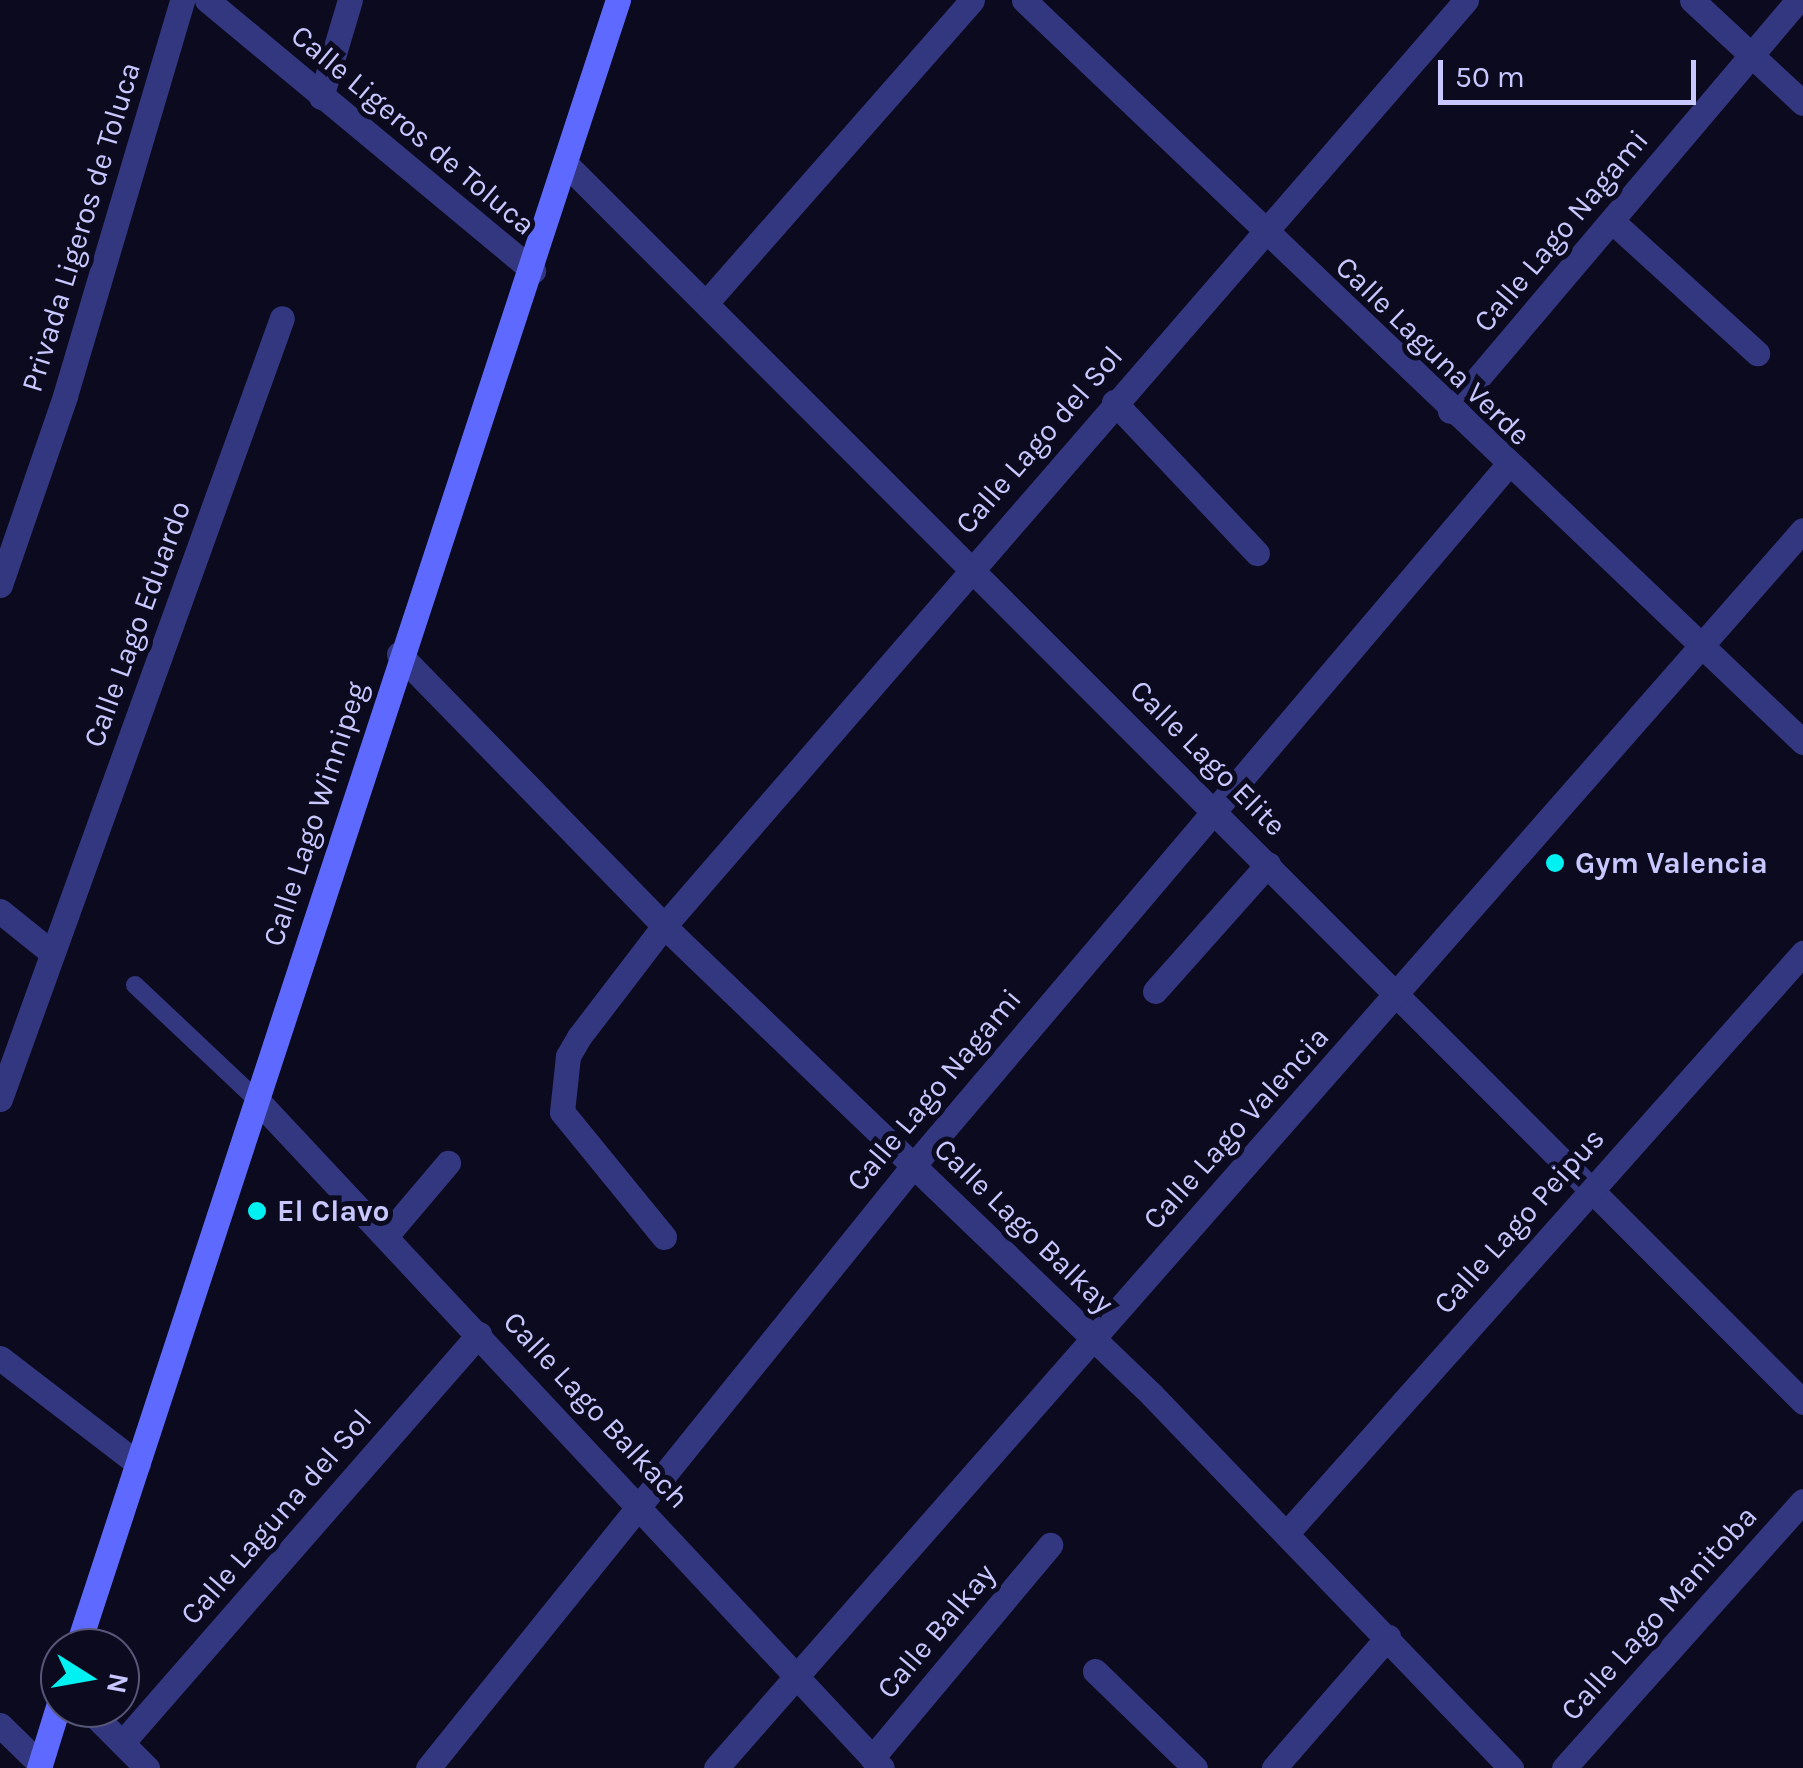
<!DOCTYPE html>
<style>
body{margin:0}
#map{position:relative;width:1803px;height:1768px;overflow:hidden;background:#0c0a1e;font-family:Karla,sans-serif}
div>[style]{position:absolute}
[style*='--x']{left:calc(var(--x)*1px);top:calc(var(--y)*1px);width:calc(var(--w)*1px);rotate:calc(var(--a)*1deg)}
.service>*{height:18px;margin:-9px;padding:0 9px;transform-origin:9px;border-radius:9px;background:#323780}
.minor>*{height:25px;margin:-12.5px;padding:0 12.5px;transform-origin:12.5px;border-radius:12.5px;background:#323780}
.secondary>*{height:25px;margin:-12.5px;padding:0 12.5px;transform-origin:12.5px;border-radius:12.5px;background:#5e6aff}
.dots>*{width:28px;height:28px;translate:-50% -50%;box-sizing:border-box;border:5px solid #0c0a1e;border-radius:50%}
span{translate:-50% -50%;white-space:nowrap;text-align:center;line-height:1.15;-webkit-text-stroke:10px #0c0a1e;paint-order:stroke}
.street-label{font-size:30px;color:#c8c7ff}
.poi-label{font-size:30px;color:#c8c7ff;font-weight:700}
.left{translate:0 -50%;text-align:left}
.north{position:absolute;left:40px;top:1628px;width:100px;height:100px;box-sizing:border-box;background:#0c0a1e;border:2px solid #575678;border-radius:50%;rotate:101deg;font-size:28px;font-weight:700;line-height:40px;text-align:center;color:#c8c7ff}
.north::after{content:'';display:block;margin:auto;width:35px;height:45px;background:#00f1f2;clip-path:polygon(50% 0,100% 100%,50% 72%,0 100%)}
.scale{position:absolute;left:1438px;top:60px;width:258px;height:45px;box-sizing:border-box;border:5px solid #c8c7ff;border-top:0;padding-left:12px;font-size:30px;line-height:35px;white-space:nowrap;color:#c8c7ff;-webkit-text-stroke:8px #0c0a1e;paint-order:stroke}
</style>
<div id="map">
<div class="service">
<i style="--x:135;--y:985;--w:169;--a:43.3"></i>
</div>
<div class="minor">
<i style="--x:207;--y:0;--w:424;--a:39.7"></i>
<i style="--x:1024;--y:0;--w:1076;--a:43.61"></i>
<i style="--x:1692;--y:0;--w:151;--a:42.9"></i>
<i style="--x:321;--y:97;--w:101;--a:-73.4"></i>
<i style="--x:565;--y:163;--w:1752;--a:45.02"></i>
<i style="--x:1613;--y:222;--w:195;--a:42.3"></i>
<i style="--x:706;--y:303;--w:403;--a:-48.7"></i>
<i style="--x:1114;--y:402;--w:208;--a:46.6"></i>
<i style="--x:1450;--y:411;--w:539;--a:-49.74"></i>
<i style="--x:0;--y:585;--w:200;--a:-71"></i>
<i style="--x:65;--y:396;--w:413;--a:-73.5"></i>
<i style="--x:399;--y:654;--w:380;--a:45.7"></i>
<i style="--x:664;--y:926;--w:677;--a:43.86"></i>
<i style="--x:1152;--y:1395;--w:518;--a:46.1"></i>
<i style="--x:0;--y:911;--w:65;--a:38.8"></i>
<i style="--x:1155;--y:991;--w:170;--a:-48.3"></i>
<i style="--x:0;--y:1099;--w:830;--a:-70.15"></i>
<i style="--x:258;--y:1101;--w:913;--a:46.91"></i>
<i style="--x:386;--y:1236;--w:96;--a:-49.7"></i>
<i style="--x:664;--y:1237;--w:161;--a:-129.2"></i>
<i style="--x:562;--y:1112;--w:56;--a:-83.9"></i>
<i style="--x:568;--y:1056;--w:22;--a:-60"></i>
<i style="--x:579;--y:1037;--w:140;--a:-52.6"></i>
<i style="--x:664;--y:926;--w:1225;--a:-49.1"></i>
<i style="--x:0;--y:1358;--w:174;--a:37.5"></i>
<i style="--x:1286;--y:1534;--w:778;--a:-48.34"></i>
<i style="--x:1095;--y:1671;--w:139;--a:44.1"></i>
<i style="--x:87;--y:1708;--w:85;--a:45"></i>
<i style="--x:0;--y:1725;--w:56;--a:44.3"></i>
<i style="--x:122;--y:1743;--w:543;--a:-48.88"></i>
<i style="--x:872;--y:1758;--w:278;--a:-50.1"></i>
<i style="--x:428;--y:1768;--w:773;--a:-51.14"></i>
<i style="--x:913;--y:1166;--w:917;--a:-49.69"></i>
<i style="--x:716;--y:1768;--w:1647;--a:-48.72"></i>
<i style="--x:1274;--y:1768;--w:174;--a:-49"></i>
<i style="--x:1564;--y:1768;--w:358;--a:-48.2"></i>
</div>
<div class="secondary">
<i style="--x:77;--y:1648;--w:1735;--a:-71.83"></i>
<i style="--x:39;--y:1768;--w:71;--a:-72.8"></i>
</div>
<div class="dots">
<i style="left:1555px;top:863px;background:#00f1f2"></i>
<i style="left:257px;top:1211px;background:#00f1f2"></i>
</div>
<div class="street-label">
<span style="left:413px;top:130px;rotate:40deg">Calle Ligeros de Toluca</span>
<span style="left:81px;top:227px;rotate:-73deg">Privada Ligeros de Toluca</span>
<span style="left:1561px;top:231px;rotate:-50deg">Calle Lago Nagami</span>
<span style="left:1433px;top:351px;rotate:44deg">Calle Laguna Verde</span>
<span style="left:1039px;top:440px;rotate:-49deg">Calle Lago del Sol</span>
<span style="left:137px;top:624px;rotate:-70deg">Calle Lago Eduardo</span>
<span style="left:1208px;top:758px;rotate:45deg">Calle Lago Elite</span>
<span style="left:315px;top:814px;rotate:-72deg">Calle Lago Winnipeg</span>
<span style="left:934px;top:1090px;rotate:-50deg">Calle Lago Nagami</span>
<span style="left:1236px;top:1128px;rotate:-48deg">Calle Lago Valencia</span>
<span style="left:1519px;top:1221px;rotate:-48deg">Calle Lago Peipus</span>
<span style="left:1024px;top:1226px;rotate:44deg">Calle Lago Balkay</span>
<span style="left:596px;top:1410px;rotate:47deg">Calle Lago Balkach</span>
<span style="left:276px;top:1517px;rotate:-49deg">Calle Laguna del Sol</span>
<span style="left:1659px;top:1613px;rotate:-48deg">Calle Lago Manitoba</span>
<span style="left:936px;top:1631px;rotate:-50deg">Calle Balkay</span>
</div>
<div class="poi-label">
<span class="left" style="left:1575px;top:863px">Gym Valencia</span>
<span class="left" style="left:277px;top:1211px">El Clavo</span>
</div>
<div class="north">N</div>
<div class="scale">50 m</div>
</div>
